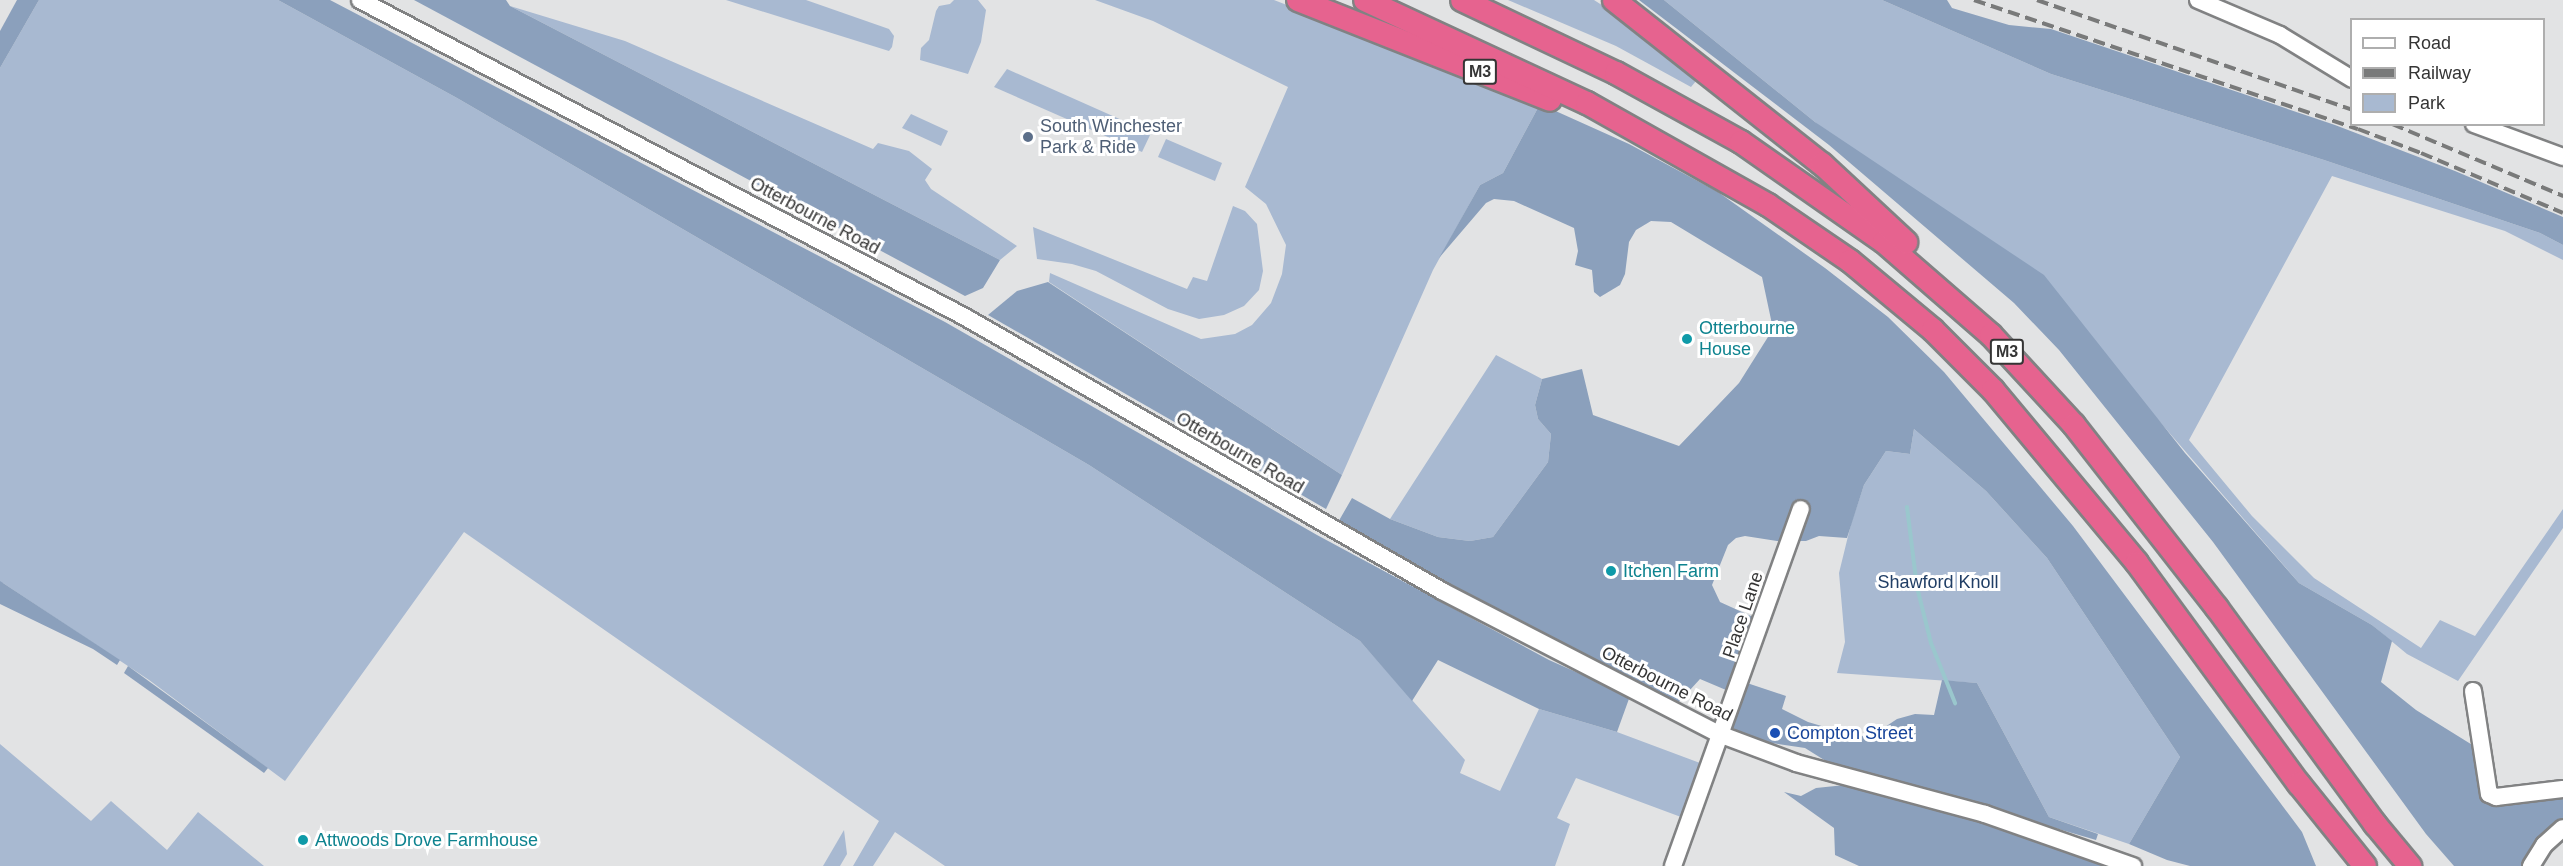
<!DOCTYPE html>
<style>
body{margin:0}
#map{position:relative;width:2563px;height:866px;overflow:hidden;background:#e2e3e4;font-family:Helvetica,sans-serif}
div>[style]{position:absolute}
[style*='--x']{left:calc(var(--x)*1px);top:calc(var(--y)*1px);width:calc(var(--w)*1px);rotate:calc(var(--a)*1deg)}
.green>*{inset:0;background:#a8b9d1}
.forest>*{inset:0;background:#8ba0bc}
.stream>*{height:4px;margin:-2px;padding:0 2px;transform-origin:2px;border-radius:2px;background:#9ac7cd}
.roads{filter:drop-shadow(2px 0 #818283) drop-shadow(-2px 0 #818283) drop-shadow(0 2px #818283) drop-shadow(0 -2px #818283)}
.minor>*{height:16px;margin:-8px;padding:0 8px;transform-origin:8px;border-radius:8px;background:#fff}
.highway>*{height:22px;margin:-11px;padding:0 11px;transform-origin:11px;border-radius:11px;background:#e6638f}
.rail>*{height:4px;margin-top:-2px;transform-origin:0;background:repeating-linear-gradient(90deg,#797a7a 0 12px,transparent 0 18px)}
.dots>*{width:16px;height:16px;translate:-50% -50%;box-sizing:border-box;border:3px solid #fff;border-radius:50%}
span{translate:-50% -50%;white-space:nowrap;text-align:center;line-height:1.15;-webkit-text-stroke:6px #fff;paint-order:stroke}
.shield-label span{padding:2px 4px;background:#fff;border:2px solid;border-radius:4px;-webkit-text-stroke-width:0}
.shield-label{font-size:16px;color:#353535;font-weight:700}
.service-label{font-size:18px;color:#4e5e75}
.left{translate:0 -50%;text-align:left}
.street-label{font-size:18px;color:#353535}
.culture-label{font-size:18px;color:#0d838f}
.park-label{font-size:18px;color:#203e65}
.transit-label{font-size:18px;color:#164399}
.legend{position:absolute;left:2350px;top:18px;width:195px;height:108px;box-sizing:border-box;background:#fff;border:2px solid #aeaeae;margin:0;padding:8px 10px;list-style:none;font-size:18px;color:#353535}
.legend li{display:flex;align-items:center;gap:12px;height:30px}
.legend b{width:30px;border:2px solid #aeaeae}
</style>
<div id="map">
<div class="green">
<i style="clip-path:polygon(39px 0,278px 0,457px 98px,1089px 465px,1360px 641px,1465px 760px,1460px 773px,1500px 791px,1539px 709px,1617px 732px,1700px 763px,1681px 817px,1576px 778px,1557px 818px,1570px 824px,1555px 866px,945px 866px,895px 832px,873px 866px,853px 866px,879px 821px,464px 532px,285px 781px,149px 680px,3px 583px,0 585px,0 68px)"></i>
<i style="clip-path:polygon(726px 0,806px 0,889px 29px,894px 36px,892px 47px,889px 51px)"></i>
<i style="clip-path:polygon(954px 0,978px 0,986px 10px,981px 42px,968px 74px,920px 60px,921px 48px,929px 40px,936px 11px,939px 6px,950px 4px)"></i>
<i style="clip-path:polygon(1095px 0,1274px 0,1540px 104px,1503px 173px,1480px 185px,1433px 270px,1342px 475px,1049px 282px,1050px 273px,1201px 339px,1235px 334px,1252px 325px,1271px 303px,1282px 274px,1286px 245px,1266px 204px,1245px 187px,1288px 87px,1153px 21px)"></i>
<i style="clip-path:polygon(1508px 0,1594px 0,1642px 31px,1696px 81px,1691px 87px,1616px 46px)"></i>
<i style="clip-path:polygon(1664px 0,1882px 0,2051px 74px,2324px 160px,2540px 233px,2563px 245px,2563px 260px,2505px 231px,2332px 176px,2189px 440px,2252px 516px,2314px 578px,2421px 648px,2440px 620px,2475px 636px,2563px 509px,2563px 528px,2458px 681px,2407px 654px,2372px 625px,2299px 583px,2160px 422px,1815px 122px)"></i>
<i style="clip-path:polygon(510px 6px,625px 41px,873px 149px,878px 143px,909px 151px,932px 169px,925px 180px,931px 189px,1017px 246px,1000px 260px)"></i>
<i style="clip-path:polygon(1007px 69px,1151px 133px,1142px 152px,994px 87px)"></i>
<i style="clip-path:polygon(911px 114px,948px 131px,941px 146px,902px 128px)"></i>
<i style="clip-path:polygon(1166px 139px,1222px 163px,1215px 181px,1158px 157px)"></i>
<i style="clip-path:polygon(1233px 206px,1245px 211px,1257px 224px,1263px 271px,1259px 290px,1244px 306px,1224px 315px,1199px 319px,1168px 309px,1096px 271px,1072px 264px,1037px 259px,1033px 227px,1187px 289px,1193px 277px,1207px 281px)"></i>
<i style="clip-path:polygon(1496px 355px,1542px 379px,1535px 405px,1538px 419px,1551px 434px,1548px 462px,1493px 537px,1470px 541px,1438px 537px,1390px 519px)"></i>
<i style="clip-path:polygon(1914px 429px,1986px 491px,2047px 558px,2180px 757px,2129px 844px,2049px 817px,1977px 683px,1837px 673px,1845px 642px,1839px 573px,1851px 524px,1864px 485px,1886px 451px,1910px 454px)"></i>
<i style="clip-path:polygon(0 744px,91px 821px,111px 801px,167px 850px,198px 812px,264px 866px,0 866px)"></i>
<i style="clip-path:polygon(844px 830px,847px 854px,840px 866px,823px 866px)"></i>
</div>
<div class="forest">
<i style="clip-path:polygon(17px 0,39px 0,0 68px,0 31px)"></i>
<i style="clip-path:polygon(278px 0,330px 0,945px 322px,1317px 535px,1549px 660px,1630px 696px,1617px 732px,1539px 709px,1438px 660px,1412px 701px,1360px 641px,1089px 465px,457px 98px)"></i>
<i style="clip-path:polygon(414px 0,506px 0,510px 6px,1000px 260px,983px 288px,965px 296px)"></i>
<i style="clip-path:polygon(1639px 0,1664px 0,1815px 122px,2044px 275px,2185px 453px,2299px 583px,2372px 625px,2392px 641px,2381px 682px,2416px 710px,2474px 746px,2482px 792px,2563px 795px,2563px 822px,2534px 846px,2523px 866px,2454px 866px,2426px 834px,2213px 542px,2059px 350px,2014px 303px,1829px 145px)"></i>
<i style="clip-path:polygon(1882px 0,1947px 0,1952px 8px,2009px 25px,2051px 29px,2335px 125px,2455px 171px,2563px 217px,2563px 245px,2540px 233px,2324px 160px,2051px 74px)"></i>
<i style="clip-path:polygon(1540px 104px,1629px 144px,1718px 192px,1825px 268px,1888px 317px,1944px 372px,2073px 526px,2302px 832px,2316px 866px,2190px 866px,2167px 860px,2129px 844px,2180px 757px,2047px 558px,1986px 491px,1914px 429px,1910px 454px,1886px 451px,1864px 485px,1847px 538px,1819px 536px,1806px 541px,1777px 541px,1745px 536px,1736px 538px,1728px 545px,1712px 585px,1720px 602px,1753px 617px,1726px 690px,1700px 679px,1678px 703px,1466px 596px,1337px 524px,1352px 498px,1390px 519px,1438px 537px,1470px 541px,1493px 537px,1548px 462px,1551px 434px,1538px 419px,1535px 405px,1542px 379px,1582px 369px,1593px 415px,1679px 446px,1739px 383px,1773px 329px,1762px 277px,1671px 222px,1651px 221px,1636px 230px,1629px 242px,1625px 274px,1620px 285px,1600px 297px,1594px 292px,1592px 270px,1575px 265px,1578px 251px,1574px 228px,1514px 201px,1494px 199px,1486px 203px,1439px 258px,1480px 185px,1503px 173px)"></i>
<i style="clip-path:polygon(1048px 282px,1342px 475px,1326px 509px,988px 315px,1017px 291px)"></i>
<i style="clip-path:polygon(0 581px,120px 660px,117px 665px,93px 649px,0 604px)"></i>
<i style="clip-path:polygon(128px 666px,268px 768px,264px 773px,124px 673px)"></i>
<i style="clip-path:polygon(1942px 680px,1977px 683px,2049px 817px,2098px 834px,2096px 840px,2004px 813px,2111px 866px,1859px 866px,1835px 855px,1834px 828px,1784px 792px,1801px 796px,1816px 788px,1845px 785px,1857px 787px,1853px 771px,1829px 763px,1805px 748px,1758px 741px,1740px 734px,1729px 724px,1747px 683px,1786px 696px,1782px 709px,1808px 722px,1859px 737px,1879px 731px,1897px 719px,1915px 714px,1934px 715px)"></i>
</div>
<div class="stream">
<i style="--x:1907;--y:507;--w:81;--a:82.9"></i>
<i style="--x:1917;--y:587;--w:58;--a:76"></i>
<i style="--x:1931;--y:643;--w:65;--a:68.2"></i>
</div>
<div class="roads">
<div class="minor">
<i style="--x:360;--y:0;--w:683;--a:27.65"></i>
<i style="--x:965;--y:317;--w:550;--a:29.87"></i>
<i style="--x:1442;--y:591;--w:312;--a:27.3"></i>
<i style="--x:1719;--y:734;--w:82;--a:20.6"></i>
<i style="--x:1796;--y:763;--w:196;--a:15.1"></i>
<i style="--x:1985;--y:814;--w:157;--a:19.4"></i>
<i style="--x:2198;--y:0;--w:89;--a:23.1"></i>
<i style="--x:2280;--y:35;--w:84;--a:31.4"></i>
<i style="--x:2474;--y:124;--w:95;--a:20.3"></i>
<i style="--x:2473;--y:691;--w:104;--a:81.2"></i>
<i style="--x:2489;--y:794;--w:8;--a:23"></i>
<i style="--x:2496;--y:797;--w:67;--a:-6.8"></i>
<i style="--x:1673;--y:866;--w:379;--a:-70.3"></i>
<i style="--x:2531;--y:866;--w:25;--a:-58"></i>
<i style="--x:2544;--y:845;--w:25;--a:-42"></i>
</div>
<div class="highway">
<i style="--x:1298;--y:0;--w:271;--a:21.6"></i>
<i style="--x:1365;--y:0;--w:245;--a:24.9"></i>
<i style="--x:1587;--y:103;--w:208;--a:29.4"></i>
<i style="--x:1768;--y:205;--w:99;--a:34.3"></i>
<i style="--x:1850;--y:261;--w:108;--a:39.7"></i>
<i style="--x:1933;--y:330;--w:85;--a:45"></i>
<i style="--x:1993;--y:390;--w:225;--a:50.2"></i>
<i style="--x:2137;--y:563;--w:274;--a:53.8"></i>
<i style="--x:2299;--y:784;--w:105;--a:51.2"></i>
<i style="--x:1462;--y:0;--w:170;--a:25.4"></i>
<i style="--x:1616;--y:73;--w:143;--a:28.9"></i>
<i style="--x:1741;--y:142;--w:174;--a:35"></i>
<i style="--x:1884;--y:242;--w:142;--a:41"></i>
<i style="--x:1991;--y:335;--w:122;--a:47.3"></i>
<i style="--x:2074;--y:425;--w:232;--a:52"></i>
<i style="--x:2217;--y:608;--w:268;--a:53.8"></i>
<i style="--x:2375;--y:824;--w:55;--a:50.2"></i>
<i style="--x:1614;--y:0;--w:265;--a:38.3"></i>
<i style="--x:1822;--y:164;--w:115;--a:42.9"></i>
</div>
</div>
<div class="rail">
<i style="--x:1974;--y:0;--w:405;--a:18.6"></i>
<i style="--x:2358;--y:129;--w:67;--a:20.9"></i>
<i style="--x:2421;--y:153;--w:154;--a:22.9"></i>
<i style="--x:2037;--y:0;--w:334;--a:19.2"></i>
<i style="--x:2392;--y:124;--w:186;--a:22.8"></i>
</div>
<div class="dots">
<i style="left:1028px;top:137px;background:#5c6f8a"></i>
<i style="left:1687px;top:339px;background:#0f9aa8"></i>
<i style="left:1611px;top:571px;background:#0f9aa8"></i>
<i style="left:1775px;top:733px;background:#1a4fb4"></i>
<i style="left:303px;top:840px;background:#0f9aa8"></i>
</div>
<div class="shield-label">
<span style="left:1480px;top:72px">M3</span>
<span style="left:2007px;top:352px">M3</span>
</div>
<div class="service-label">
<span class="left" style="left:1040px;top:137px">South Winchester<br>Park &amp; Ride</span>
</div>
<div class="street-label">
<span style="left:815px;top:216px;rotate:28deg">Otterbourne Road</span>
<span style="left:1240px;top:453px;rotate:30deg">Otterbourne Road</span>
<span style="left:1743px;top:615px;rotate:-71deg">Place Lane</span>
<span style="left:1667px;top:684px;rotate:27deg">Otterbourne Road</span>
</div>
<div class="culture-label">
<span class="left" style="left:1699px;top:339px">Otterbourne<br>House</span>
<span class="left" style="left:1623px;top:571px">Itchen Farm</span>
<span class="left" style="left:315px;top:840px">Attwoods Drove Farmhouse</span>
</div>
<div class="park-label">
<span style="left:1938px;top:582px">Shawford Knoll</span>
</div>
<div class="transit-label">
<span class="left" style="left:1787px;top:733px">Compton Street</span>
</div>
<ul class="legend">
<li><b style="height:8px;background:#fff"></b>Road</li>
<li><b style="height:8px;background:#797a7a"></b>Railway</li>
<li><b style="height:16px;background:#a8b9d1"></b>Park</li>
</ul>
</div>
